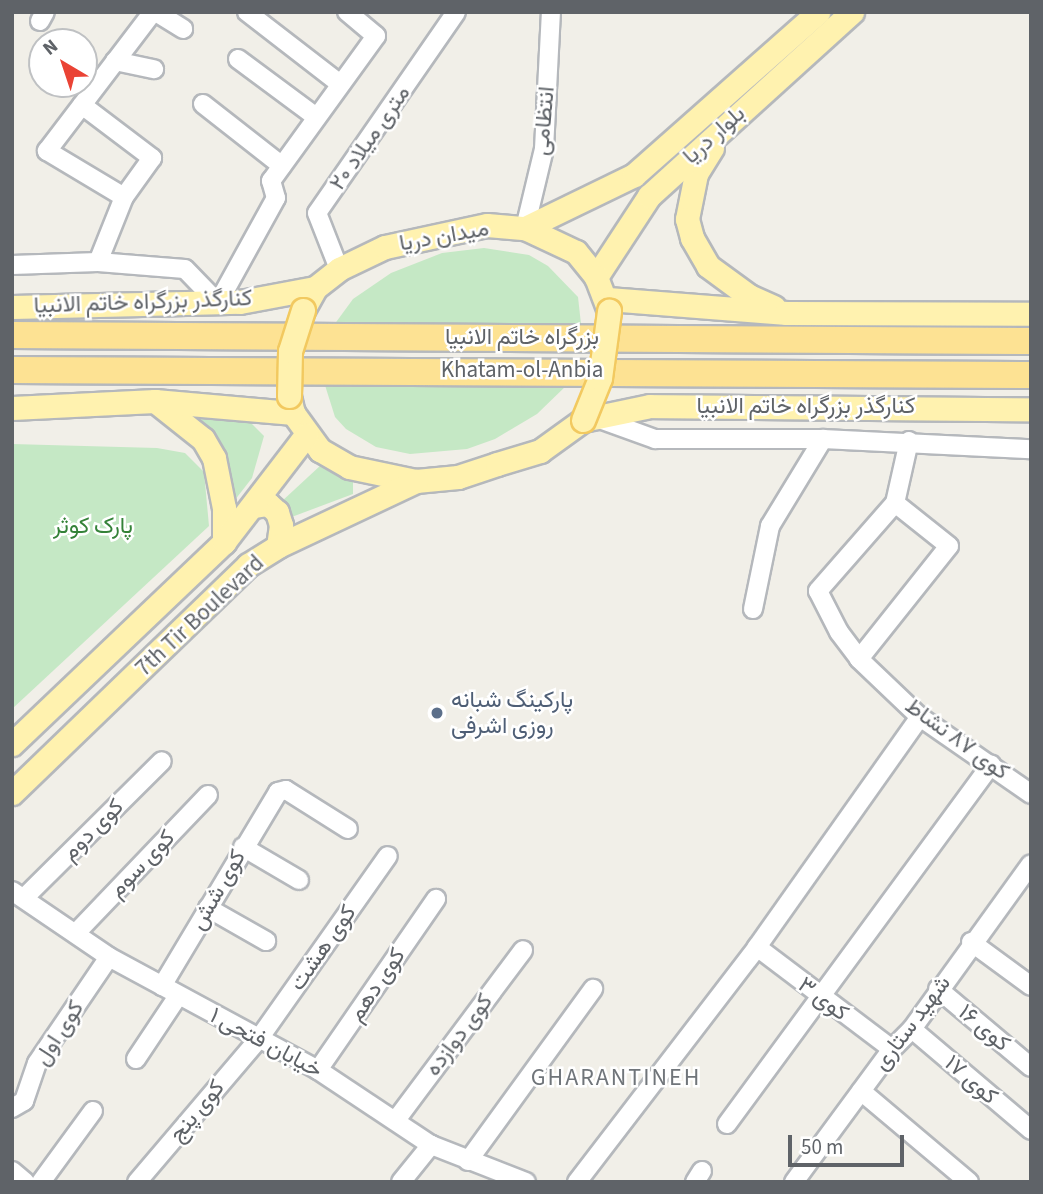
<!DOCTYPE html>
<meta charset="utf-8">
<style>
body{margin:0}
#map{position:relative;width:1043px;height:1194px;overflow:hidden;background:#f1efe8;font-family:"Source Sans 3",Vazirmatn,sans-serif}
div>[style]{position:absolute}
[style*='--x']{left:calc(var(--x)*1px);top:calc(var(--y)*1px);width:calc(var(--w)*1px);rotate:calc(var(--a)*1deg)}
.green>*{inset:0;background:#c5e8c5}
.roads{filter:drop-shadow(2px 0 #b5b8bc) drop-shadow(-2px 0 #b5b8bc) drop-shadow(0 2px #b5b8bc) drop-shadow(0 -2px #b5b8bc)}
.minor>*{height:18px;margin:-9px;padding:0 9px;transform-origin:9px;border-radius:9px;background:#fff}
.major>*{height:23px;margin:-11.5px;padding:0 11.5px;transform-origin:11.5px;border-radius:11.5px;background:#fff2af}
.highway>*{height:26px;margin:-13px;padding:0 13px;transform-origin:13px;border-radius:13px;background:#fde293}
.bridges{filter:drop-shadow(2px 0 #f2c960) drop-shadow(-2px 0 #f2c960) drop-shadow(0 2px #f2c960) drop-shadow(0 -2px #f2c960)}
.major-bridge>*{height:23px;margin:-11.5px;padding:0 11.5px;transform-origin:11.5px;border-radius:11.5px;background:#fff2af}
.dots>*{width:19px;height:19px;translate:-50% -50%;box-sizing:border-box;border:4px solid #fff;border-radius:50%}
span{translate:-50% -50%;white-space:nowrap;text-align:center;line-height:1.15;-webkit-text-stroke:5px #fff;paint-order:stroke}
.street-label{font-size:23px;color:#5f6368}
.park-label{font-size:23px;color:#348238}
.service-label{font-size:23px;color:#4e5e75}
.left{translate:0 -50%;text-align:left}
.neighbourhood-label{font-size:24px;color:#70757a;letter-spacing:2px}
.frame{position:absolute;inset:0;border:14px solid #5f6368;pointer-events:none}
.north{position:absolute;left:28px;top:28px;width:70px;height:70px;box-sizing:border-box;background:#fff;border:2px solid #bfc1c3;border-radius:50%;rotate:321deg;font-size:19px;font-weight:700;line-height:28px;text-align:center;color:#5f6368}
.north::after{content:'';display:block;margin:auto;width:24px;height:32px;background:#ea4335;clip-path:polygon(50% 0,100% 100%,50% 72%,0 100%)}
.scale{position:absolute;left:788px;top:1135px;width:116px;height:32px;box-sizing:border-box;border:4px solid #5f6368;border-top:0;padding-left:9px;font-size:21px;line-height:24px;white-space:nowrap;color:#5f6368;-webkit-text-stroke:5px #fff;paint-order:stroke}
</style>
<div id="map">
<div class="green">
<i style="clip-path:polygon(484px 248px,529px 255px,548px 266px,578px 297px,581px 324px,334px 325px,353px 299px,391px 273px,442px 253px)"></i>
<i style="clip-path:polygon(324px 382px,568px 384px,537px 414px,495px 439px,467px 449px,410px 454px,376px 447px,346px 429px,335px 417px)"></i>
<i style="clip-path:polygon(189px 415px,234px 416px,250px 422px,264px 436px,252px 478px,231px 505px)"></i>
<i style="clip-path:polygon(12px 444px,157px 448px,185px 453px,204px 472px,209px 526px,12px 709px)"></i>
<i style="clip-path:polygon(321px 465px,353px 481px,353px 494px,289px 518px,281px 502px)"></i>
</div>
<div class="roads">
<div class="minor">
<i style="--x:156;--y:12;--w:32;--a:32"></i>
<i style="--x:247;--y:12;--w:118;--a:37.7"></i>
<i style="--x:40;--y:21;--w:10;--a:-61"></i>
<i style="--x:238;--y:59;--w:97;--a:36.6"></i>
<i style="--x:115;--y:61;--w:40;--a:12"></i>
<i style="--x:203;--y:104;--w:100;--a:38.1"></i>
<i style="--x:82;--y:105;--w:88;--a:37.1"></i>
<i style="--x:152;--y:158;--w:48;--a:125.7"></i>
<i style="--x:124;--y:197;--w:70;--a:111.8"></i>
<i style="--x:124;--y:197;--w:90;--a:-149.1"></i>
<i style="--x:47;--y:151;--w:175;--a:-52.7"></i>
<i style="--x:525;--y:228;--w:81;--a:-76.5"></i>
<i style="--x:544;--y:149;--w:137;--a:-87.1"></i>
<i style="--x:12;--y:265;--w:86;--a:-2"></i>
<i style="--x:98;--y:262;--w:87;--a:4.6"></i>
<i style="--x:185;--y:269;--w:47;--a:45.9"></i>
<i style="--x:218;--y:303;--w:120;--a:-61.1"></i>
<i style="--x:276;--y:198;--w:18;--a:-106"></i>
<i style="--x:271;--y:181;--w:179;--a:-54.1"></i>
<i style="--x:376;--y:36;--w:38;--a:-140"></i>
<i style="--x:339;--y:269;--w:60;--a:-111.4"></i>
<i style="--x:317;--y:213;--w:244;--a:-55.3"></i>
<i style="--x:597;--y:418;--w:62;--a:19.9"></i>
<i style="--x:655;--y:439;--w:168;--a:0"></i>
<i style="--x:823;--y:439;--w:208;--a:2.8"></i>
<i style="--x:909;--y:441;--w:64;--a:102.7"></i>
<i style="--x:895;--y:503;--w:117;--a:131.2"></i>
<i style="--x:818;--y:591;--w:46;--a:62.9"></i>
<i style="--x:839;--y:632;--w:34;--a:53"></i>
<i style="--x:859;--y:659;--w:84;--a:43.6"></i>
<i style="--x:920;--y:717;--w:135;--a:34.7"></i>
<i style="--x:753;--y:609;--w:85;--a:-78.4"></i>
<i style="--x:770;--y:526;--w:102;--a:-58.7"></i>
<i style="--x:859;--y:659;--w:144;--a:-51.5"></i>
<i style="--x:949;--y:546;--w:69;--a:-141.5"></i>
<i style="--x:243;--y:847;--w:65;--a:30.5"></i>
<i style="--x:12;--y:891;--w:117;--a:34.2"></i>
<i style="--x:109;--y:957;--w:238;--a:28.4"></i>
<i style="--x:318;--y:1070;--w:136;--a:33.6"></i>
<i style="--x:431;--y:1145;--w:102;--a:21.3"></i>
<i style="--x:24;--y:898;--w:194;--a:-44.8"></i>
<i style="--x:208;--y:908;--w:67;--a:29.6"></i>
<i style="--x:76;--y:933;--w:191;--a:-46.3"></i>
<i style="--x:971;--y:942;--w:74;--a:36.3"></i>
<i style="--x:757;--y:947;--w:169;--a:37.1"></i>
<i style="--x:162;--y:986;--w:226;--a:-59.1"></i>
<i style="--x:278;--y:792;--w:8;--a:-14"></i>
<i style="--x:286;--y:790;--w:73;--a:32.2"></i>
<i style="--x:938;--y:989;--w:121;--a:40"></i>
<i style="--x:912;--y:1029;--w:156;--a:40.3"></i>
<i style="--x:136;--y:1059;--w:76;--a:-56.3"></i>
<i style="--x:318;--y:1070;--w:208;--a:-55.4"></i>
<i style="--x:861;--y:1091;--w:141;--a:40.1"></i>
<i style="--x:12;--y:1108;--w:14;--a:-30"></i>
<i style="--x:24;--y:1101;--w:40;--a:-71.1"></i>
<i style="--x:37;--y:1063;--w:128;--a:-55.8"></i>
<i style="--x:396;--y:1120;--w:212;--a:-53.2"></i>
<i style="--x:727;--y:1124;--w:446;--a:-53.7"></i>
<i style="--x:468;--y:1161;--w:213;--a:-54"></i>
<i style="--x:12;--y:1171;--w:17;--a:40"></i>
<i style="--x:41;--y:1182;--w:88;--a:-53.8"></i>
<i style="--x:137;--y:1182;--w:187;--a:-49.6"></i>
<i style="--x:258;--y:1040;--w:225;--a:-54.8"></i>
<i style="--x:401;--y:1182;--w:48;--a:-51"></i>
<i style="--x:577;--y:1182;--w:296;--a:-52.5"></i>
<i style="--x:757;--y:947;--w:282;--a:-54.7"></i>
<i style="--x:695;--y:1182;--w:13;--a:-58"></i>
<i style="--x:794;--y:1182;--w:165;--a:-53.6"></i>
<i style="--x:892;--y:1049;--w:28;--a:-45"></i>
<i style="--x:912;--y:1029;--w:203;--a:-54.2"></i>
</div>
<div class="major">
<i style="--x:712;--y:148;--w:31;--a:122"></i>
<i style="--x:696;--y:174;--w:46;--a:101.3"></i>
<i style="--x:687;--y:219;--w:20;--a:75"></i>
<i style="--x:692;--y:238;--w:32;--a:60"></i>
<i style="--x:708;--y:266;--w:51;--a:36.2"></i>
<i style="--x:749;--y:296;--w:27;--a:24"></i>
<i style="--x:525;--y:228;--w:121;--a:-25.9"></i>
<i style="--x:634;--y:175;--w:246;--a:-41.5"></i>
<i style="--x:596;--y:277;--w:97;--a:-56.8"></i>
<i style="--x:649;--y:196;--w:274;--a:-42.2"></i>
<i style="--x:608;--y:299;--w:179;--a:4.5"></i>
<i style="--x:786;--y:313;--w:245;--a:0.2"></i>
<i style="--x:12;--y:307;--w:228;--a:-1.3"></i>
<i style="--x:240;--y:302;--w:76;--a:-10.6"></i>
<i style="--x:303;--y:310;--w:25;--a:-61"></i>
<i style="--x:315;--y:288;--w:31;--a:-38"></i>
<i style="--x:339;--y:269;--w:51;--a:-25.6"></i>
<i style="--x:385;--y:247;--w:104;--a:-12.2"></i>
<i style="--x:487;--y:225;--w:38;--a:5"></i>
<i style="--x:525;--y:228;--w:56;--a:25.2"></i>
<i style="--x:576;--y:252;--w:32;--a:51"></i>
<i style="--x:596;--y:277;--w:36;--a:69"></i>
<i style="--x:289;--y:396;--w:17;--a:77"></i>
<i style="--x:293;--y:413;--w:46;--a:53.9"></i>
<i style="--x:320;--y:450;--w:34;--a:30"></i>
<i style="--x:349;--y:467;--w:68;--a:11.8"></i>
<i style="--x:416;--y:481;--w:42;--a:-5.4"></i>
<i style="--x:458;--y:477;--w:41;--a:-18.4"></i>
<i style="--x:497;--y:464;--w:45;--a:-16.8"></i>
<i style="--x:540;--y:451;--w:53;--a:-35.8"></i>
<i style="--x:583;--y:420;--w:68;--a:-11.8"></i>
<i style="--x:650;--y:406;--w:381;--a:0.5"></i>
<i style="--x:155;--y:401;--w:61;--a:38.4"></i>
<i style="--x:203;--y:439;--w:22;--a:60"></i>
<i style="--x:214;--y:458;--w:51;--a:78.7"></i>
<i style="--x:224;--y:508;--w:34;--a:90"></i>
<i style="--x:12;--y:408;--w:143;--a:-2.8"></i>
<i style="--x:155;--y:401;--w:139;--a:5"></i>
<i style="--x:253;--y:506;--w:15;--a:-8"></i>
<i style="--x:268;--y:504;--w:12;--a:42"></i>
<i style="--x:277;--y:512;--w:14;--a:73"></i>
<i style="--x:281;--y:525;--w:21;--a:98"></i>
<i style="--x:12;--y:744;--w:293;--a:-43.6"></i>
<i style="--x:224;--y:542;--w:135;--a:-52.5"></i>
<i style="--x:12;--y:793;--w:328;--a:-44"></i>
<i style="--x:248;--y:565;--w:36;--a:-32"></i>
<i style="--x:278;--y:546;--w:153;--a:-25.2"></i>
</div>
<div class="highway">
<i style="--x:12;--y:335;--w:1019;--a:0.34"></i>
<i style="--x:12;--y:370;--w:1019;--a:0.28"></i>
</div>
</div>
<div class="bridges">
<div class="major-bridge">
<i style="--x:289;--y:396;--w:45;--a:-88.7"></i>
<i style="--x:290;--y:351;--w:43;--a:-72.4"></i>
<i style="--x:583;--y:420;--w:45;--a:-68"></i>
<i style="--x:600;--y:378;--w:68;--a:-82.3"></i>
</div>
</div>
<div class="dots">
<i style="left:437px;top:713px;background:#5c6f8a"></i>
</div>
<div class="street-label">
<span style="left:544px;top:121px;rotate:-85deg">انتظامی</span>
<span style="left:714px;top:135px;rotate:-42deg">بلوار دریا</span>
<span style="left:370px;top:138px;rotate:-55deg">۲۰ متری میلاد</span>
<span style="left:444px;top:236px;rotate:-10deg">میدان دریا</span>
<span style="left:143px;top:302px;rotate:-2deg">کنارگذر بزرگراه خاتم الانبیا</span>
<span style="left:522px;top:337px">بزرگراه خاتم الانبیا</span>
<span style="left:522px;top:370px">Khatam-ol-Anbia</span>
<span style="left:806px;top:406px">کنارگذر بزرگراه خاتم الانبیا</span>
<span style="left:200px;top:616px;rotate:-43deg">7th Tir Boulevard</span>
<span style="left:957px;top:739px;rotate:36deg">کوی ۸۷ نشاط</span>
<span style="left:93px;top:830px;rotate:-45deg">کوی دوم</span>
<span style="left:142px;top:864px;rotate:-46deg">کوی سوم</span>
<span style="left:218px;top:890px;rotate:-60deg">کوی شش</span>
<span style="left:323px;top:948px;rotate:-55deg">کوی هشت</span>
<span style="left:377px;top:985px;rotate:-56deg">کوی دهم</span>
<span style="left:823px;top:999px;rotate:37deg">کوی ۳</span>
<span style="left:912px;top:1023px;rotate:-53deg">شهید ستاری</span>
<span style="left:984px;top:1028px;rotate:40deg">کوی ۱۶</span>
<span style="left:59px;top:1033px;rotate:-57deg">کوی اول</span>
<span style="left:459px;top:1035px;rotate:-53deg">کوی دوازده</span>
<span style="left:266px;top:1043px;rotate:28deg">خیابان فتحی ۱</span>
<span style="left:971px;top:1080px;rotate:41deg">کوی ۱۷</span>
<span style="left:197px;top:1111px;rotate:-50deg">کوی پنج</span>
</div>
<div class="park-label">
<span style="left:93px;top:526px">پارک کوثر</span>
</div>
<div class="service-label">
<span class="left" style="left:451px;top:713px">پارکینگ شبانه<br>روزی اشرفی</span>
</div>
<div class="neighbourhood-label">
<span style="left:616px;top:1078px">GHARANTINEH</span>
</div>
<div class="frame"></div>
<div class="north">N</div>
<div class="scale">50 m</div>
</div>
